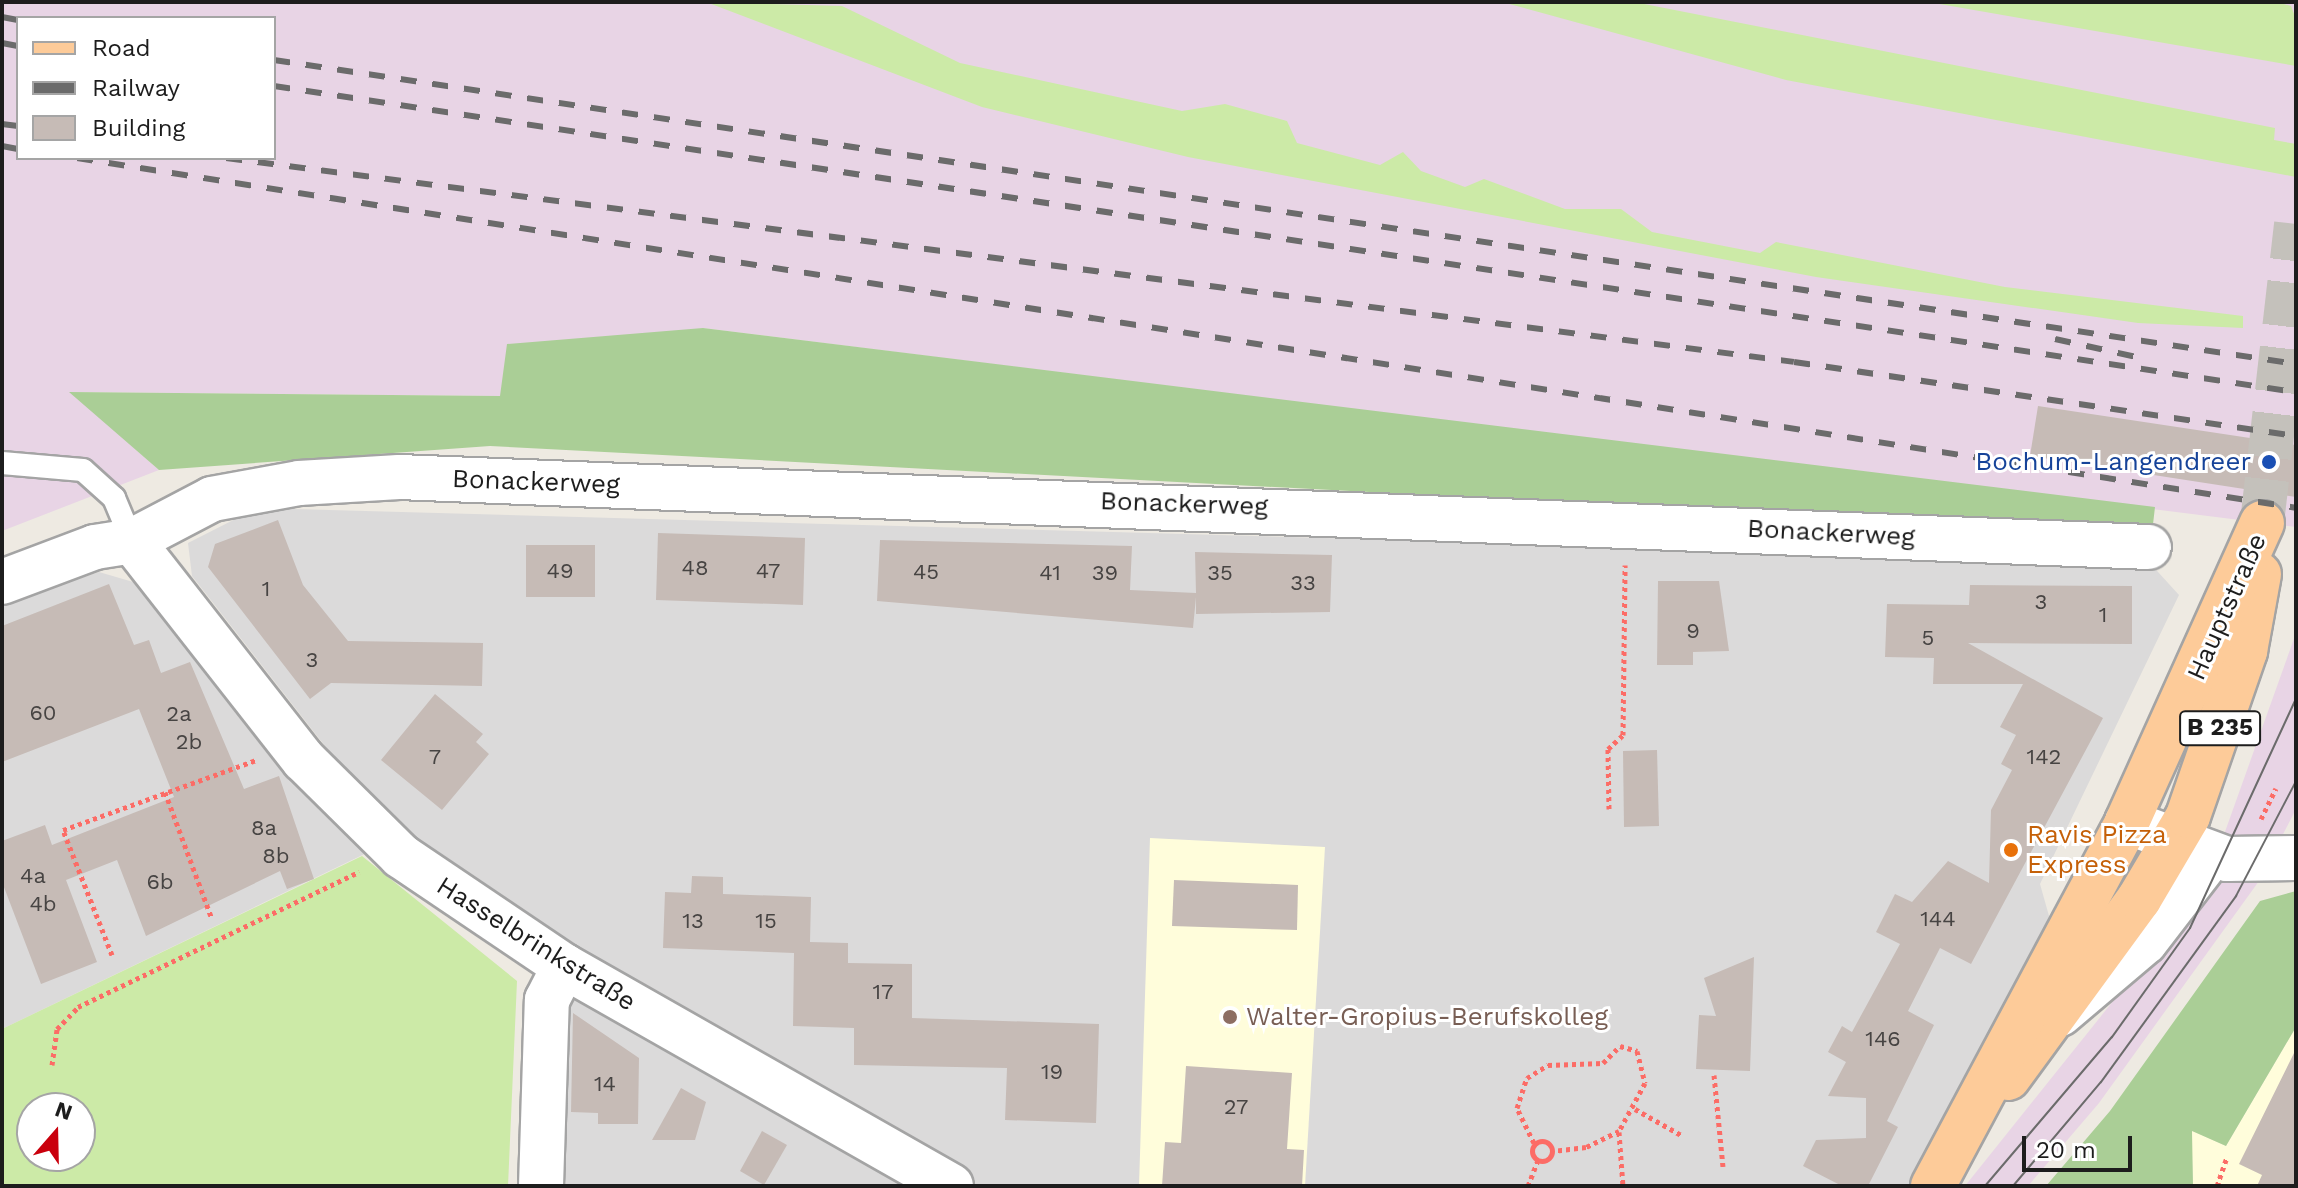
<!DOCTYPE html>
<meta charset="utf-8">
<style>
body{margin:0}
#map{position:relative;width:2298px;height:1188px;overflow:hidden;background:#eeeae2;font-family:"Work Sans",sans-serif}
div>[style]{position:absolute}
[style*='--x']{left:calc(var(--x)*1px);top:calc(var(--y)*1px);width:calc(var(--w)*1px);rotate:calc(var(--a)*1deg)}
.residential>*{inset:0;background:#dbdada}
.industrial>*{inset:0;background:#e8d4e5}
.education>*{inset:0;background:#fffddb}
.grass>*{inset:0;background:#cceaa7}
.forest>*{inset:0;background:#aace96}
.building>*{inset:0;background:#c6bbb6}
.primary-tunnel>*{height:44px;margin-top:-22px;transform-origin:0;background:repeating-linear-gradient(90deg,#c4c1bb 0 44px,transparent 0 66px)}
.path>*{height:5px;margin-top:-2.5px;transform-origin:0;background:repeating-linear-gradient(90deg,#fc6c66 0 4px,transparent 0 8px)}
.path>.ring{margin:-2.5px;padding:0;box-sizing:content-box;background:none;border:5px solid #fc6c66;border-radius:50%}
.roads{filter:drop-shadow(2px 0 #a4a4a4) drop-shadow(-2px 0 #a4a4a4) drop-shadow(0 2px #a4a4a4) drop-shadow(0 -2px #a4a4a4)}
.service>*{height:22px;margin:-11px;padding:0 11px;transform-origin:11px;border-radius:11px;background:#fff}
.minor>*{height:44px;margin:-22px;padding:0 22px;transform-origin:22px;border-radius:22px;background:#fff}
.primary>*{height:44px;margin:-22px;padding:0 22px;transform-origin:22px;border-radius:22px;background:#fdcb99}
.tram>*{height:2px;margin:-1px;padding:0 1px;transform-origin:1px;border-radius:1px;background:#6b6b6b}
.rail>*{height:6px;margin-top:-3px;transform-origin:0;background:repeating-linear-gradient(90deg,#6b6b6b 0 16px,transparent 0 32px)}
.dots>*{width:22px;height:22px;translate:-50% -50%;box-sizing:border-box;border:4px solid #fff;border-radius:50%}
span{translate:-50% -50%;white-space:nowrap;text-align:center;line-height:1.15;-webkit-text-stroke:6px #fff;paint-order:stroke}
.number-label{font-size:22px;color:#474443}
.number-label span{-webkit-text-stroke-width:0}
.shield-label span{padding:2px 6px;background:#fff;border:2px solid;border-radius:6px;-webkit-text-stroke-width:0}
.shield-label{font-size:24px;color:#1d1d1d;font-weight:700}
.transit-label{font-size:26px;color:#164399}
.right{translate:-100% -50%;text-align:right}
.street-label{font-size:26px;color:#1d1d1d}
.food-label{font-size:26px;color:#c56008}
.left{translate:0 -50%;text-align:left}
.education-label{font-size:26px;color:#785e54}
.frame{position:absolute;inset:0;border:4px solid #1d1d1d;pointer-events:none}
.legend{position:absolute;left:16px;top:16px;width:260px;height:144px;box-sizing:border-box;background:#fff;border:2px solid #a5a5a5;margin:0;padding:10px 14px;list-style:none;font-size:24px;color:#1d1d1d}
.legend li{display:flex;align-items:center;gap:16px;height:40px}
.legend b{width:40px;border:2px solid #a5a5a5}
.north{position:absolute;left:16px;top:1092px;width:80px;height:80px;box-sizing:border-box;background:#fff;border:2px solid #a5a5a5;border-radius:50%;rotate:20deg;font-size:22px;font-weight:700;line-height:32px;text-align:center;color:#1d1d1d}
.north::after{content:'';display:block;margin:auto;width:28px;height:36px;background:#ca000d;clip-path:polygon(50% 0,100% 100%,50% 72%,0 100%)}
.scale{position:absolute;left:2022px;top:1136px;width:110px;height:36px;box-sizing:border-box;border:4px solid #1d1d1d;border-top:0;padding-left:10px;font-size:24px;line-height:28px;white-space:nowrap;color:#1d1d1d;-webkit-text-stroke:6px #fff;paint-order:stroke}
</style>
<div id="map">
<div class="residential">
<i style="clip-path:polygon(257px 508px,2148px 561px,2179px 595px,2040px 884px,2051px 923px,1909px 1186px,557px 1186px,566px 945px,458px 877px,364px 796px,192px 576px,188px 543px)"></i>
<i style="clip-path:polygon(99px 572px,140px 584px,379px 847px,2px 1029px,2px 604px)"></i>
</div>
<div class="industrial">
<i style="clip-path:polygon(evenodd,2px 2px,2296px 2px,2296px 527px,703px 328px,501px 396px,71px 392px,159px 470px,2px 531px,2px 2px,18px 18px,274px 18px,274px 158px,18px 158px,18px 18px)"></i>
<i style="clip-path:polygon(2296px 633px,2296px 809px,2259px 881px,2099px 1103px,2028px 1186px,1965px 1186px,2206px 885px)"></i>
</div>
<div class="education">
<i style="clip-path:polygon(1150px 838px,1325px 847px,1305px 1186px,1139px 1186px)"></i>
<i style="clip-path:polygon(2296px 1027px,2296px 1186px,2193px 1186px,2191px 1130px,2226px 1146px)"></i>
</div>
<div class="grass">
<i style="clip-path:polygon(706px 2px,842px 6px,960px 63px,1182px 111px,1225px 104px,1287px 121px,1297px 143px,1380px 165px,1403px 152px,1421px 171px,1465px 187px,1484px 179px,1565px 209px,1621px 209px,1652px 232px,1760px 253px,1776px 242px,2005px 287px,2243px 316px,2243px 328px,2138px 323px,1816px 277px,1188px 157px,982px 107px)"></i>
<i style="clip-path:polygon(1502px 2px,1634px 2px,2275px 128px,2274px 140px,2296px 144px,2296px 177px,1786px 80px)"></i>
<i style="clip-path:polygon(1928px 2px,2277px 2px,2291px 6px,2296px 19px,2296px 66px)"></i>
<i style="clip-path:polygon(evenodd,362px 856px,517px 981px,508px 1186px,2px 1186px,2px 1029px,362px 856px,32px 1108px,80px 1108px,80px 1156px,32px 1156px,32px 1108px)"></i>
</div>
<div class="forest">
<i style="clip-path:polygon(703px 328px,2155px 507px,2152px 533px,490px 446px,159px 470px,69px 392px,500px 396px,507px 344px)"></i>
<i style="clip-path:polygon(2296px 891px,2296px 1027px,2226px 1146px,2192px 1131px,2193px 1186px,2046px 1186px,2110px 1111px,2260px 901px)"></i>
</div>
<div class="building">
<i style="clip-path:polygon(2038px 406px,2296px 445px,2296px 497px,2030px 456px)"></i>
<i style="clip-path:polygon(278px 520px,303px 585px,348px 641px,483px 643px,482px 686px,331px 683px,310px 699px,208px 567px,215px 544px)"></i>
<i style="clip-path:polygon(658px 533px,805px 538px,803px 605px,656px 600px)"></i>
<i style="clip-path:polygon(880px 540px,1132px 546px,1130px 590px,1196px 593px,1195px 552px,1332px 555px,1330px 612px,1196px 614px,1196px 597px,1193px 628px,877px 601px)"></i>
<i style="clip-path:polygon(526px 545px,595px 545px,595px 597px,526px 597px)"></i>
<i style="clip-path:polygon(1658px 581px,1719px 581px,1729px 651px,1693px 652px,1693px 665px,1657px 665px)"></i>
<i style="clip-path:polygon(109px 584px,134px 645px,149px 640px,161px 673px,190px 662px,244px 789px,279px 776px,314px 879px,287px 889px,280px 871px,146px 936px,117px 860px,66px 880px,97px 962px,41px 984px,2px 882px,2px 841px,45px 825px,52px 845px,174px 797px,139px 709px,2px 762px,2px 626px)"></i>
<i style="clip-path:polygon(1970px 585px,2132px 586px,2132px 644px,1968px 643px,2103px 718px,1971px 964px,1940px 948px,1908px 1011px,1934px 1025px,1887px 1121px,1898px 1127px,1868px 1186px,1842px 1186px,1803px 1166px,1816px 1140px,1866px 1138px,1866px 1098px,1828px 1096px,1846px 1062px,1828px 1052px,1842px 1026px,1852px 1032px,1900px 944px,1876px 932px,1895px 894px,1912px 902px,1948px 861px,1989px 883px,1991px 810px,2012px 770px,2001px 764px,2016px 735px,2000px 727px,2023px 684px,1933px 684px,1934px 658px,1885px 657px,1887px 604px,1969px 605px)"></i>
<i style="clip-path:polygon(435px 694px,483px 734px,476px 742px,489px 754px,442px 810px,381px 760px)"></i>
<i style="clip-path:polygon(1657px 750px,1659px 826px,1624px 827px,1623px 751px)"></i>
<i style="clip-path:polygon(692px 876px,723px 877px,723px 894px,811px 897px,810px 942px,848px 943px,848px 963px,912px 964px,912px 1018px,1099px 1024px,1096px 1123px,1005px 1120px,1007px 1068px,854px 1065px,854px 1028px,793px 1026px,794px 953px,663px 948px,665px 892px,691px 893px)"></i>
<i style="clip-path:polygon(1174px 880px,1298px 885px,1297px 930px,1172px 926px)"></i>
<i style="clip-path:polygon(1754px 957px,1750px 1071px,1696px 1069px,1699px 1015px,1716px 1016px,1704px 978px)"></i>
<i style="clip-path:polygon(573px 1013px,639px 1058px,638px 1124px,598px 1124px,598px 1113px,571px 1112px)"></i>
<i style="clip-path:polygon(2296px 1049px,2296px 1186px,2257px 1186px,2262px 1175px,2239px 1164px)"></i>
<i style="clip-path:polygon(1186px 1066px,1292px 1073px,1287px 1149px,1304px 1150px,1302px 1186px,1162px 1186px,1165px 1142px,1181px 1143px)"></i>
<i style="clip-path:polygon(681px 1088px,706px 1102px,695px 1140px,652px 1140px)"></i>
<i style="clip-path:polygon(762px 1131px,787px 1145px,764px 1185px,740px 1171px)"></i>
</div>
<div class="primary-tunnel">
<i style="--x:2262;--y:523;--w:301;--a:-83.5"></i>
</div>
<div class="path">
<i style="--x:165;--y:792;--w:135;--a:69.7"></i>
<i style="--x:1609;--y:809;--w:60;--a:-91"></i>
<i style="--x:1608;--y:749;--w:21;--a:-43"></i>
<i style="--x:1623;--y:735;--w:170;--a:-89.3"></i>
<i style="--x:2261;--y:819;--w:34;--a:-64"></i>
<i style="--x:112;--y:955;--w:134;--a:-111.4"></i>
<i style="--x:63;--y:830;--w:205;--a:-19.9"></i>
<i style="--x:52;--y:1065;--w:36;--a:-82"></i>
<i style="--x:57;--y:1029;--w:30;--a:-46"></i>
<i style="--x:78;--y:1007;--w:312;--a:-25.7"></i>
<i style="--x:1714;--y:1075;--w:92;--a:84.4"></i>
<i style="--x:1635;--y:1109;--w:55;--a:29.4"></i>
<i style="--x:1619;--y:1132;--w:54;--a:85.8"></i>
<i class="ring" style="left:1532px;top:1141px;width:15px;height:15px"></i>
<i style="--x:1534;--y:1143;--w:39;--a:-116"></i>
<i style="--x:1517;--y:1108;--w:32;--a:-72"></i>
<i style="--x:1527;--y:1078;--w:25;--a:-32"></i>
<i style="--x:1548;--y:1065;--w:55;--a:-2.1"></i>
<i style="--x:1603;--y:1063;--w:24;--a:-45"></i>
<i style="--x:1620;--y:1046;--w:18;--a:16"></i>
<i style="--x:1637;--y:1051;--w:33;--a:76"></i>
<i style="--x:1645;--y:1083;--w:55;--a:118.4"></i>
<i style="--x:1619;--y:1131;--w:37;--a:154"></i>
<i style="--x:1586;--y:1147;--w:33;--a:173"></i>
<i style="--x:1528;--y:1186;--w:28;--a:-69"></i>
<i style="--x:2217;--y:1186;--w:31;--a:-71"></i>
</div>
<div class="roads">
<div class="service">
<i style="--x:2;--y:463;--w:81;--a:4.9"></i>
<i style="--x:83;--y:470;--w:42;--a:42.1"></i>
<i style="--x:114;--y:498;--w:47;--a:67.3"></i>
</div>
<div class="minor">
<i style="--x:132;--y:541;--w:278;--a:51.9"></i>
<i style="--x:304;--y:760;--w:136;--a:44.7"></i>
<i style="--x:401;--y:856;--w:197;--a:34"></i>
<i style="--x:564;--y:966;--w:445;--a:29.6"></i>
<i style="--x:2;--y:582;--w:99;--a:-20.6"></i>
<i style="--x:95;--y:547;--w:37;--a:-9"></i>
<i style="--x:132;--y:541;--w:90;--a:-27.7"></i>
<i style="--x:212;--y:499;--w:88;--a:-10.4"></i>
<i style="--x:299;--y:483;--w:100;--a:-3.4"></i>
<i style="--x:399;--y:477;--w:1751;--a:2.29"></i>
<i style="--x:2127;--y:822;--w:107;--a:20.3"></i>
<i style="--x:2227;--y:859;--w:69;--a:-0.8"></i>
<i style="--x:2060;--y:1014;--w:111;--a:-40.3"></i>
<i style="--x:2145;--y:942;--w:110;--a:-52.4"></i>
<i style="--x:541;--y:1186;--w:186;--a:-88.2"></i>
<i style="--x:547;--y:1000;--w:38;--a:-63"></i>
</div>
<div class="primary">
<i style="--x:2008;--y:1078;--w:222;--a:-53.8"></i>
<i style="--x:2139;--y:899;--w:96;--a:-59.4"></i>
<i style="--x:2188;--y:816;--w:175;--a:-70.9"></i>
<i style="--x:2245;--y:651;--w:78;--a:-79.7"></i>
<i style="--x:1933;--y:1186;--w:412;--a:-61.9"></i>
<i style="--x:2127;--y:822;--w:328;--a:-65.7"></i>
</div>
</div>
<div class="tram">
<i style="--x:1985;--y:1186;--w:196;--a:-49.6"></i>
<i style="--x:2112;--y:1037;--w:134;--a:-54.4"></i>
<i style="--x:2190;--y:928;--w:252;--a:-65.2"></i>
<i style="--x:2013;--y:1186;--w:136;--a:-49.8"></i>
<i style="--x:2101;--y:1082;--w:230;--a:-54"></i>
<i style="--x:2236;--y:896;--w:130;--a:-62.4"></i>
</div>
<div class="rail">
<i style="--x:2;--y:17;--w:16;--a:11"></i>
<i style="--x:2;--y:43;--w:16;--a:11"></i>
<i style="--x:274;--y:60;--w:2045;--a:8.55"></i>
<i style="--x:274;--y:86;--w:2045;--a:8.61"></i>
<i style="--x:2;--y:124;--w:16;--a:7"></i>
<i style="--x:2;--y:146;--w:16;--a:11"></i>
<i style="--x:77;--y:158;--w:2246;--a:8.96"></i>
<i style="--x:226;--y:158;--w:1581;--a:7.41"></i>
<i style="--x:1794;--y:362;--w:507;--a:8.39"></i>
<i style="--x:2055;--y:339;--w:88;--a:12.5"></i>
</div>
<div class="dots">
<i style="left:2269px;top:462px;background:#1a4fb4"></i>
<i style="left:2011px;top:850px;background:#e8710a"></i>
<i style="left:1230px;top:1017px;background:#8d6e63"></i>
</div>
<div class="number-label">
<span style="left:695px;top:568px">48</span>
<span style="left:560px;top:571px">49</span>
<span style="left:768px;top:571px">47</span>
<span style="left:926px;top:572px">45</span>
<span style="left:1050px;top:573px">41</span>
<span style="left:1105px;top:573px">39</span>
<span style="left:1220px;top:573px">35</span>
<span style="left:1303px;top:583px">33</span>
<span style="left:266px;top:589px">1</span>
<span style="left:2041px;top:602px">3</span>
<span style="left:2103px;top:615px">1</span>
<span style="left:1693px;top:631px">9</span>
<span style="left:1928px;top:638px">5</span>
<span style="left:312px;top:660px">3</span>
<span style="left:43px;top:713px">60</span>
<span style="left:179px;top:714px">2a</span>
<span style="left:189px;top:742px">2b</span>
<span style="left:435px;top:757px">7</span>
<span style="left:2044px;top:757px">142</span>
<span style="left:264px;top:828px">8a</span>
<span style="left:276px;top:856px">8b</span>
<span style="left:33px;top:876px">4a</span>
<span style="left:160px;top:882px">6b</span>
<span style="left:43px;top:904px">4b</span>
<span style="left:1938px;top:919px">144</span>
<span style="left:693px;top:921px">13</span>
<span style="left:766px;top:921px">15</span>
<span style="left:883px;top:992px">17</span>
<span style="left:1883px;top:1039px">146</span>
<span style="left:1052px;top:1072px">19</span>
<span style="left:605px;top:1084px">14</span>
<span style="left:1236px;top:1107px">27</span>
</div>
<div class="shield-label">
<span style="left:2220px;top:728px">B 235</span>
</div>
<div class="transit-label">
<span class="right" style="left:2251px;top:462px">Bochum-Langendreer</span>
</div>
<div class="street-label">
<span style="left:536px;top:482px;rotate:2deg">Bonackerweg</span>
<span style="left:1184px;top:504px;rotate:2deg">Bonackerweg</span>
<span style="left:1831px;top:533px;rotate:3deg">Bonackerweg</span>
<span style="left:2227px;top:607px;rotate:-66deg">Hauptstraße</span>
<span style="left:536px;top:944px;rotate:32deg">Hasselbrinkstraße</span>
</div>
<div class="food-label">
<span class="left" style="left:2027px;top:850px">Ravis Pizza<br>Express</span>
</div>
<div class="education-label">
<span class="left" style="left:1246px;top:1017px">Walter-Gropius-Berufskolleg</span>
</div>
<div class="frame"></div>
<ul class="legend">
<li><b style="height:10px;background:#fdcb99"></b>Road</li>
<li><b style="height:10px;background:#6b6b6b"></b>Railway</li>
<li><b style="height:22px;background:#c6bbb6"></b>Building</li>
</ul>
<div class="north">N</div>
<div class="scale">20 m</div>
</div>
